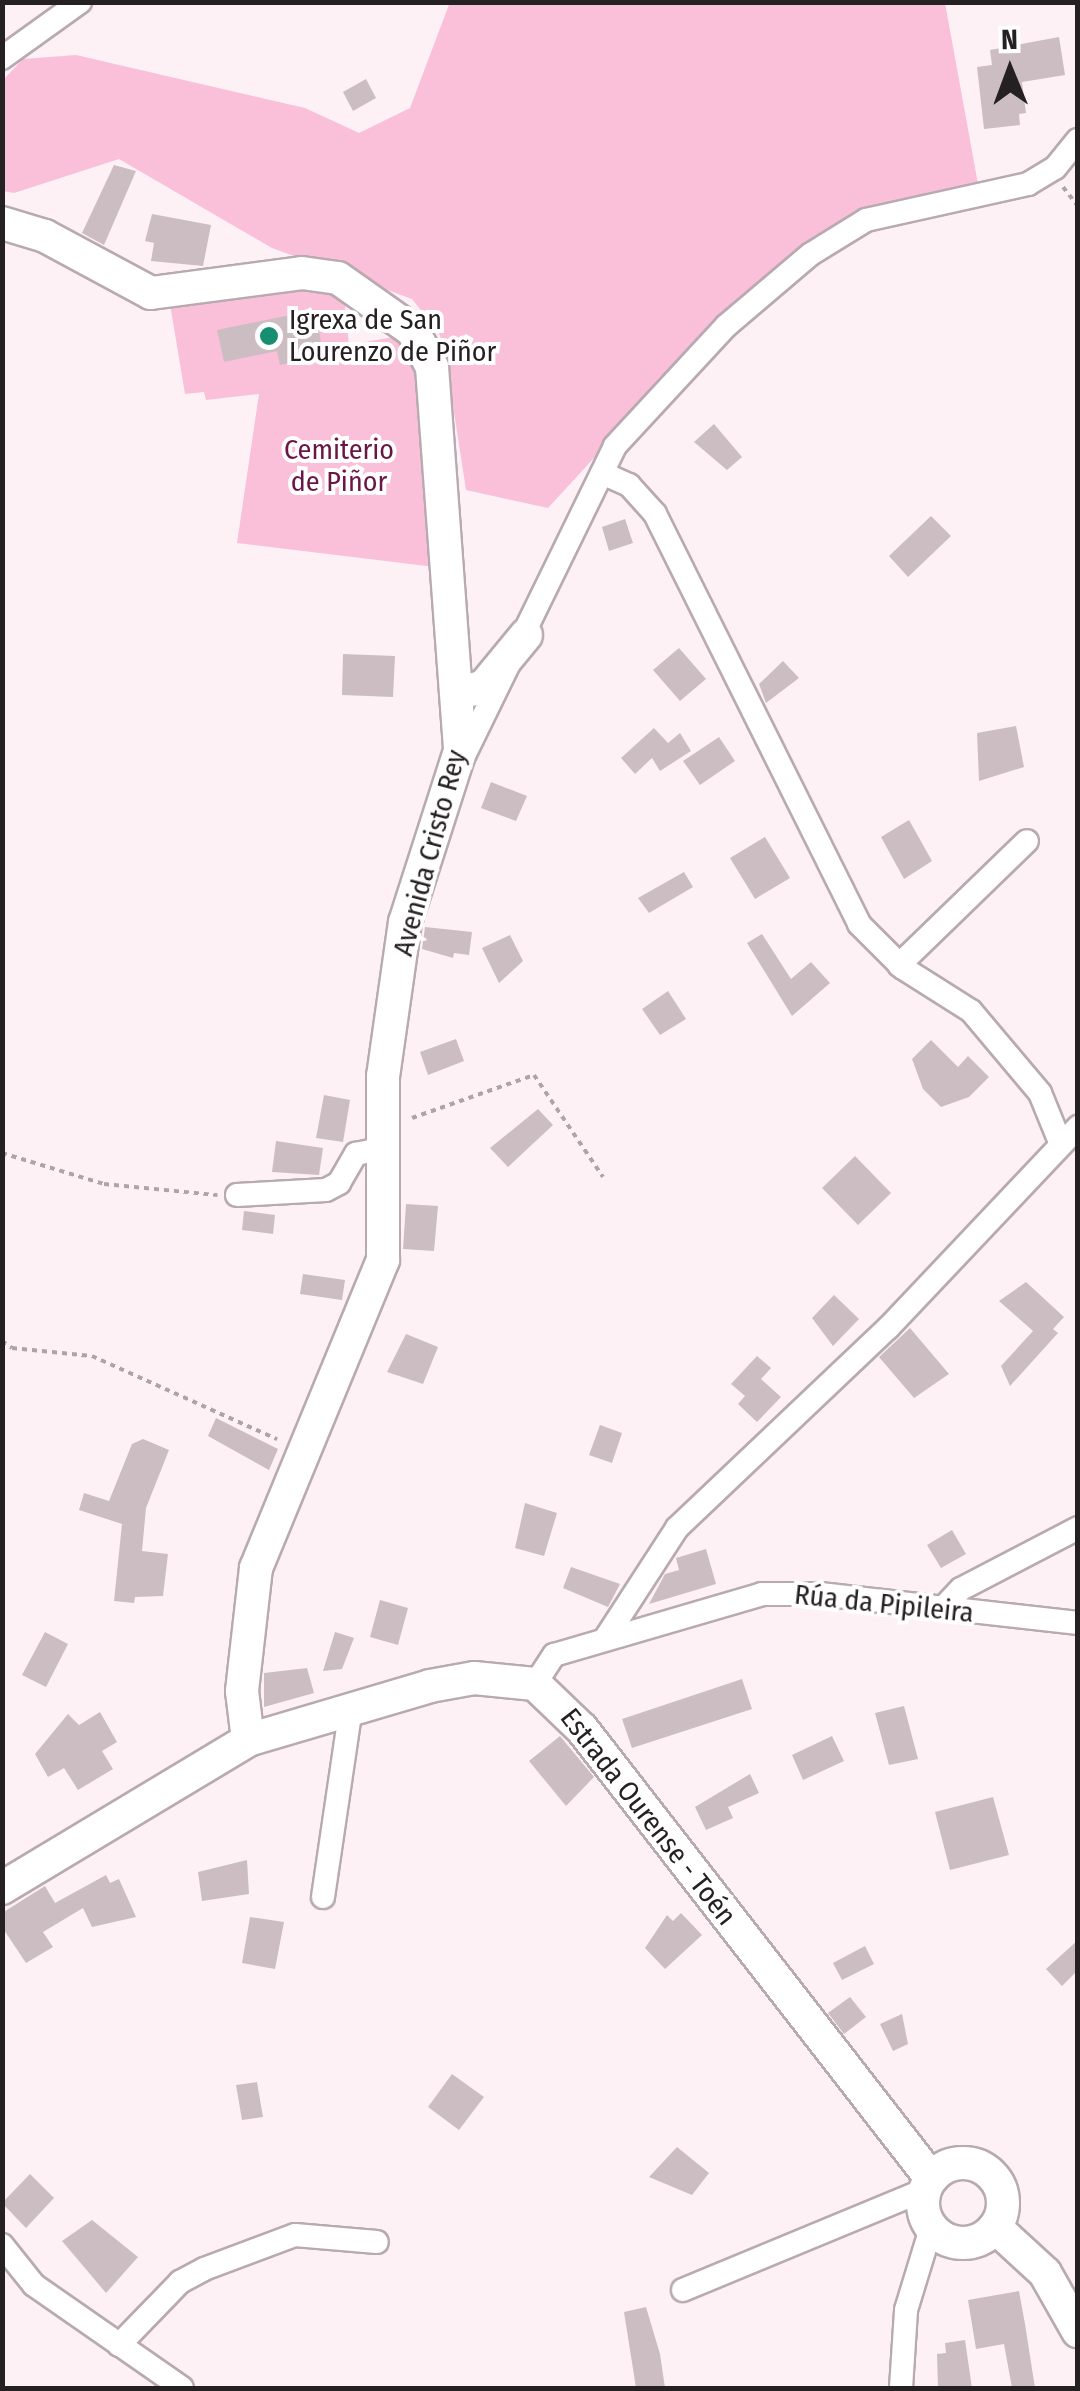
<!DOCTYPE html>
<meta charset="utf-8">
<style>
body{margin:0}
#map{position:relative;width:1080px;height:2391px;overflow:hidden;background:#fdf1f6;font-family:"Fira Sans Condensed",sans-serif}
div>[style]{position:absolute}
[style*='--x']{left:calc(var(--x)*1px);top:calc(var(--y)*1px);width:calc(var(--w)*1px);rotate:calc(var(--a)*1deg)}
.green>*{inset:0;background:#fabfd9}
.building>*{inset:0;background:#ccbdc3}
.path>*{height:4px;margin-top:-2px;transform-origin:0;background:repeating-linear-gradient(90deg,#ada4a8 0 5px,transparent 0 10px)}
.roads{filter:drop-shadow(2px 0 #b8aab0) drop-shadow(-2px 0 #b8aab0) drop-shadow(0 2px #b8aab0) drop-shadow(0 -2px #b8aab0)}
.street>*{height:22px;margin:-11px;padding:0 11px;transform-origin:11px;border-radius:11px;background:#fff}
.secondary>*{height:32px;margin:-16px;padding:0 16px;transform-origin:16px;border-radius:16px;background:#fff}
.secondary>.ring{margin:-16px;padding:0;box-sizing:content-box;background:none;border:32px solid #fff;border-radius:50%}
.dots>*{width:28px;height:28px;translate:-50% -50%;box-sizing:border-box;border:5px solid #fff;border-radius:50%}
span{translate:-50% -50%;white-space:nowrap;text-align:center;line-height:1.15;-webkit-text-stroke:8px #fff;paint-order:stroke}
.poi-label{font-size:28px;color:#252022}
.left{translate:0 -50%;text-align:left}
.park-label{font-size:28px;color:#6a1546}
.street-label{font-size:28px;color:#252022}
.frame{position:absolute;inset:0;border:5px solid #252022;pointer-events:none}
.north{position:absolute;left:960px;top:20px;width:100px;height:100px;-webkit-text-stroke:8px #fff;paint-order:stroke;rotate:359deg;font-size:28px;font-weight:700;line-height:40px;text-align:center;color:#252022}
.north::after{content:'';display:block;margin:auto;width:35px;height:45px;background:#252022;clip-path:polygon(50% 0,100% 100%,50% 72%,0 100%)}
</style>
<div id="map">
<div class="green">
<i style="clip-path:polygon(450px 2px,945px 3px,978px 184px,886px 203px,856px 216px,717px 324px,548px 508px,466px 490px,445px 353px,439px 333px,412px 299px,272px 248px,119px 159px,14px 193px,3px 191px,3px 80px,23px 59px,76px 55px,305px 108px,359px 133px,410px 108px)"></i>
<i style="clip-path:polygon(305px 284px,344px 297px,349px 345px,393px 337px,415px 361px,435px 567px,237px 543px,259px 394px,206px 400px,204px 392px,185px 394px,170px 304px)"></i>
</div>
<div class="building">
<i style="clip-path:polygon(1059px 37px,1065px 75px,1022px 82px,1026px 113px,1019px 114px,1020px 125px,984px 129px,977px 67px,992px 65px,990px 50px)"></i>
<i style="clip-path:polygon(366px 79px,376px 98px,353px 111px,343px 92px)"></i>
<i style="clip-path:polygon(114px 165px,136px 171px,104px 245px,82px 233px)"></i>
<i style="clip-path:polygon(152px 214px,211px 225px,203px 266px,151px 261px,154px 243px,145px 241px)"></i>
<i style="clip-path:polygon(315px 310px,321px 342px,310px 345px,313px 358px,280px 365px,277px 351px,224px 362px,217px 330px)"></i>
<i style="clip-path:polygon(714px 424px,742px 457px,727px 470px,694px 442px)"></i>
<i style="clip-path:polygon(931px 516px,951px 536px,908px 577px,889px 556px)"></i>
<i style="clip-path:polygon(625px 519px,633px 543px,609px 551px,602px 527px)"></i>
<i style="clip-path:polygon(679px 648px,706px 679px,680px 701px,653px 670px)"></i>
<i style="clip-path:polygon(343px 654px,395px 656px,393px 697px,342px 695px)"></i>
<i style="clip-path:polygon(783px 661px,799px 678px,766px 703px,759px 684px)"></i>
<i style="clip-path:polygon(1016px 726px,1024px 767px,979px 781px,977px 733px)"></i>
<i style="clip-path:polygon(654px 728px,668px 743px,680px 733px,691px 751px,660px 771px,652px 758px,635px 774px,621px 758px)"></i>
<i style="clip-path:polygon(719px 737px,735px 761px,700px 785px,683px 761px)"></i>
<i style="clip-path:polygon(491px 782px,527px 796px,516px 821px,481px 808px)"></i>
<i style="clip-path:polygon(909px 820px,932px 861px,904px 879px,881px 837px)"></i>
<i style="clip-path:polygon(765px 837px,790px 878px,755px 899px,730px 858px)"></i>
<i style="clip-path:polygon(684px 872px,693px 887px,649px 913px,638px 898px)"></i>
<i style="clip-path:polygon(425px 927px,472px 932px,469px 955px,454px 953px,453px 958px,422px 949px)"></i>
<i style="clip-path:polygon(762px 934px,791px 979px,811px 962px,830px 983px,792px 1016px,747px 943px)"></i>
<i style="clip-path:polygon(510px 935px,523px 961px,499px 983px,482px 948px)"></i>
<i style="clip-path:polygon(668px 991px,686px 1019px,660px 1035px,642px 1009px)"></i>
<i style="clip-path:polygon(456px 1039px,464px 1061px,428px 1075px,420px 1052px)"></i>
<i style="clip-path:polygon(931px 1040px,958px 1067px,968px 1056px,989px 1077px,969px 1097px,941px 1107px,923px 1089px,912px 1059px)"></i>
<i style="clip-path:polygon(324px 1095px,350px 1100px,343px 1142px,316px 1138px)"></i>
<i style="clip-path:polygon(538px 1109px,553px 1125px,508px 1167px,490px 1148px)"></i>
<i style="clip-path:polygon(276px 1141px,323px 1148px,319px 1175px,272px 1172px)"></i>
<i style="clip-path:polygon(855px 1156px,891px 1193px,858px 1225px,822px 1188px)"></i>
<i style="clip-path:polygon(406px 1204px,438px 1206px,434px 1251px,403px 1249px)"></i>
<i style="clip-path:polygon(244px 1211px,275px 1215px,273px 1234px,242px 1230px)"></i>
<i style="clip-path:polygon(303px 1274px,345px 1280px,342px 1300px,300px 1294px)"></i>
<i style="clip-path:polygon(1026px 1282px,1064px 1317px,1053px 1329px,1058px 1333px,1010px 1386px,1001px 1366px,1033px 1331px,999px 1301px)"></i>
<i style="clip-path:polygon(834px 1295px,859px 1319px,833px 1346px,812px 1318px)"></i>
<i style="clip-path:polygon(910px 1328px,949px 1374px,914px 1398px,879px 1357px)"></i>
<i style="clip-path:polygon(406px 1334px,438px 1347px,423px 1384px,387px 1372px)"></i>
<i style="clip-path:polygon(757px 1356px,771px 1368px,761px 1379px,781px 1397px,757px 1422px,738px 1404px,745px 1396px,731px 1384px)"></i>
<i style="clip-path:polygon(216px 1418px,278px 1449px,269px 1470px,208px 1436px)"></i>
<i style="clip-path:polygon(600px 1425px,622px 1433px,612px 1463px,589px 1455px)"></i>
<i style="clip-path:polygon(143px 1439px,169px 1450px,146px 1508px,142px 1551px,168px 1554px,163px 1596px,135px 1597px,134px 1603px,114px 1601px,122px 1524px,79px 1510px,84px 1493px,109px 1501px,132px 1444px)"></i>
<i style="clip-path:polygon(525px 1503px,557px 1513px,544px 1556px,515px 1548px)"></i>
<i style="clip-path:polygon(952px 1530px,966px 1554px,941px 1568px,927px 1545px)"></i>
<i style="clip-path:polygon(706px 1549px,716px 1584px,649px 1604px,665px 1574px,679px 1570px,676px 1558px)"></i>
<i style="clip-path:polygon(571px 1567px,620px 1584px,608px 1607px,563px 1588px)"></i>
<i style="clip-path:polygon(380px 1600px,408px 1608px,398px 1645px,370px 1637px)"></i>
<i style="clip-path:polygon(45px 1632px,68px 1644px,46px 1687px,22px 1675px)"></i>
<i style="clip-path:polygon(335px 1632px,354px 1638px,342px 1669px,323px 1671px)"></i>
<i style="clip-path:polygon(307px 1668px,314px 1693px,264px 1707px,264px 1673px)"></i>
<i style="clip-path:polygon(742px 1679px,752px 1709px,632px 1748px,622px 1719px)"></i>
<i style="clip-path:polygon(904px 1706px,918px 1759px,889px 1765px,875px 1713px)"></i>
<i style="clip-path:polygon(100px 1712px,117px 1742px,102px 1751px,113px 1769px,78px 1790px,64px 1768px,48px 1777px,35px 1754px,68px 1714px,79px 1725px)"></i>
<i style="clip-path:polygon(560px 1736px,594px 1777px,566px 1806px,529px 1761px)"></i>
<i style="clip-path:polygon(832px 1736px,844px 1761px,803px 1780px,792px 1755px)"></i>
<i style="clip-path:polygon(750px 1774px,759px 1793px,728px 1807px,733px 1818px,706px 1830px,695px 1807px)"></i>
<i style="clip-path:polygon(993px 1797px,1009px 1855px,950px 1870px,935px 1812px)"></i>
<i style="clip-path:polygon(247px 1860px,249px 1894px,202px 1901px,198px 1872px)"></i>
<i style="clip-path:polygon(106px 1875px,110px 1883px,119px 1879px,136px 1917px,92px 1927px,83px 1908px,43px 1932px,53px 1947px,26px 1963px,2px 1927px,2px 1913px,45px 1886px,55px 1903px)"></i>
<i style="clip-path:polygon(681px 1913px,702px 1935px,665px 1969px,645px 1948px,667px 1915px,673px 1921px)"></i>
<i style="clip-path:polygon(250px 1917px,284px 1922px,275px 1969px,242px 1963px)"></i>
<i style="clip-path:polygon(1078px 1940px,1078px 1970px,1062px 1986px,1046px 1969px)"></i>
<i style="clip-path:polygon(865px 1946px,874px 1964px,842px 1980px,833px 1963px)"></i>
<i style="clip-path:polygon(850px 1997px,866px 2017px,844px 2034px,828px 2013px)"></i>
<i style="clip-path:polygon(902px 2014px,908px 2044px,893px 2051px,880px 2024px)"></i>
<i style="clip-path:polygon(452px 2074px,484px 2097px,459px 2130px,428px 2107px)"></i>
<i style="clip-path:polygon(257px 2082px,263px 2117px,242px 2120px,236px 2085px)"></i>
<i style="clip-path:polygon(677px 2147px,709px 2173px,692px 2195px,649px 2177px)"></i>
<i style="clip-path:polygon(30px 2174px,54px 2198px,26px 2228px,2px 2203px)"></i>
<i style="clip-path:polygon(92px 2220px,138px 2257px,106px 2293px,62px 2241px)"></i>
<i style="clip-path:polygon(1019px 2291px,1025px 2324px,1035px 2388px,1012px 2388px,1004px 2344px,976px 2349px,968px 2300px)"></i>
<i style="clip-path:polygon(646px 2307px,660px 2354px,665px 2388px,636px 2388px,624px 2312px)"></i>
<i style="clip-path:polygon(965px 2340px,972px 2388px,938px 2388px,937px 2354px,946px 2353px,945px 2343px)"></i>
</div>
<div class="path">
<i style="--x:1063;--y:187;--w:24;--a:52"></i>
<i style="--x:412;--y:1118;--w:129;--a:-19.4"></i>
<i style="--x:534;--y:1075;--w:123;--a:55.9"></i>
<i style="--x:2;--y:1153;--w:107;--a:16.9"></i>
<i style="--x:104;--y:1184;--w:114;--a:5.6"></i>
<i style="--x:2;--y:1341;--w:12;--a:35"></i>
<i style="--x:12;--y:1348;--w:80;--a:5.7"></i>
<i style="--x:92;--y:1356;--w:203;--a:24.2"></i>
</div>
<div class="roads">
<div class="street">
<i style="--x:2;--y:58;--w:96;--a:-35.7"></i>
<i style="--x:602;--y:473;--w:30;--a:24"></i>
<i style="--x:629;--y:485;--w:39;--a:48"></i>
<i style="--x:655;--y:514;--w:458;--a:63.5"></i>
<i style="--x:859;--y:924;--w:62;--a:45"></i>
<i style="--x:903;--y:968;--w:80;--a:32.3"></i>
<i style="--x:971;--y:1011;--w:107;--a:49.9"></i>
<i style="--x:1040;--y:1093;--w:53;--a:67.8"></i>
<i style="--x:460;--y:764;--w:354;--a:-64"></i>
<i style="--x:615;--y:446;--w:163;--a:-47.2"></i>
<i style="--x:726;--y:326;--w:111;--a:-40.3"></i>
<i style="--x:811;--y:254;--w:65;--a:-31.7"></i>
<i style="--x:866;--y:220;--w:166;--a:-12.5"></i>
<i style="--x:1028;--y:184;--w:31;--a:-31"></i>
<i style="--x:1055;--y:168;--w:36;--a:-51"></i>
<i style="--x:899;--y:965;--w:178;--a:-44.1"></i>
<i style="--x:237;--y:1195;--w:89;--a:-3.2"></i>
<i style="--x:326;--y:1190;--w:15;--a:-28"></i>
<i style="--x:339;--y:1183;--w:34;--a:-60"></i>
<i style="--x:356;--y:1154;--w:29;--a:-12"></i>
<i style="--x:943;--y:1608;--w:26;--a:-47"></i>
<i style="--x:961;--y:1589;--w:132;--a:-27.5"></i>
<i style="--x:605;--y:1639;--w:132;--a:-57"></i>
<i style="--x:677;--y:1528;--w:291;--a:-43.5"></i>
<i style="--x:888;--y:1328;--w:277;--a:-46.6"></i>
<i style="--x:535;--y:1684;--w:35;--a:-57"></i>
<i style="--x:554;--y:1655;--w:217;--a:-16.3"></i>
<i style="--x:762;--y:1594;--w:58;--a:0"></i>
<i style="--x:820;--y:1594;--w:260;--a:6.4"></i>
<i style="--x:323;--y:1897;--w:191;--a:-81.6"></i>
<i style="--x:2;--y:2245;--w:51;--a:51.3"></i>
<i style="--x:34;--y:2285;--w:180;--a:34.8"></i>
<i style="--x:683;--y:2290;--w:261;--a:-22.5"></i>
<i style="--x:119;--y:2345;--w:88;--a:-45.9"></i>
<i style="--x:180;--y:2282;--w:27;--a:-28"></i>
<i style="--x:204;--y:2269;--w:97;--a:-20.5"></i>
<i style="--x:295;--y:2235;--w:82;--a:4.9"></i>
<i style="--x:901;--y:2388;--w:78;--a:-86.3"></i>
<i style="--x:906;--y:2310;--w:86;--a:-73"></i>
</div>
<div class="secondary">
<i style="--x:2;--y:223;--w:45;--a:16.8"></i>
<i style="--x:45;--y:236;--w:120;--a:28.3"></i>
<i style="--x:151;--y:293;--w:152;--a:-7.5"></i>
<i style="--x:302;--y:273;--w:36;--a:8"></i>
<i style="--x:338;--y:278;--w:92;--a:35.2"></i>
<i style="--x:413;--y:331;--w:41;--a:62.2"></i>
<i style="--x:432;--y:367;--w:385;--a:85.8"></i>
<i style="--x:460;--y:751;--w:180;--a:107.8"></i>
<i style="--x:405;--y:922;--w:156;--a:98.1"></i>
<i style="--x:383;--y:1076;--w:184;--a:90"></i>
<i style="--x:383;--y:1260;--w:333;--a:112.4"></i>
<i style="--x:256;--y:1568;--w:124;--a:96.5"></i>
<i style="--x:242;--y:1691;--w:49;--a:83"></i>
<i style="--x:461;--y:693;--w:24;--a:-17"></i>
<i style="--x:484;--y:686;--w:66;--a:-50.5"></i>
<i style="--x:2;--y:1888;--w:287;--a:-31"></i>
<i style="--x:248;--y:1740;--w:190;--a:-16.5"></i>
<i style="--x:430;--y:1686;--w:45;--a:-10.3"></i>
<i style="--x:474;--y:1678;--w:61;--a:5.6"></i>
<i style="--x:535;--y:1684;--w:65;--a:43.8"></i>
<i style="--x:582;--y:1729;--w:569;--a:52.14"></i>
<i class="ring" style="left:923px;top:2163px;width:48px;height:48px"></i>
<i style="--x:995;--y:2227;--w:68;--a:42.6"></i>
<i style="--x:1045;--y:2273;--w:67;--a:60.4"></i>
</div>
</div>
<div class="dots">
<i style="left:269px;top:336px;background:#188e71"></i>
</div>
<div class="poi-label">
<span class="left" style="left:289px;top:336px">Igrexa de San<br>Lourenzo de Piñor</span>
</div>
<div class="park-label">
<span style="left:339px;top:466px">Cemiterio<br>de Piñor</span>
</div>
<div class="street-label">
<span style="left:430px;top:853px;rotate:-75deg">Avenida Cristo Rey</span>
<span style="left:884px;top:1604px;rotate:6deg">Rúa da Pipileira</span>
<span style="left:648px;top:1817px;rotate:52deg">Estrada Ourense - Toén</span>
</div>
<div class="frame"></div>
<div class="north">N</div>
</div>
